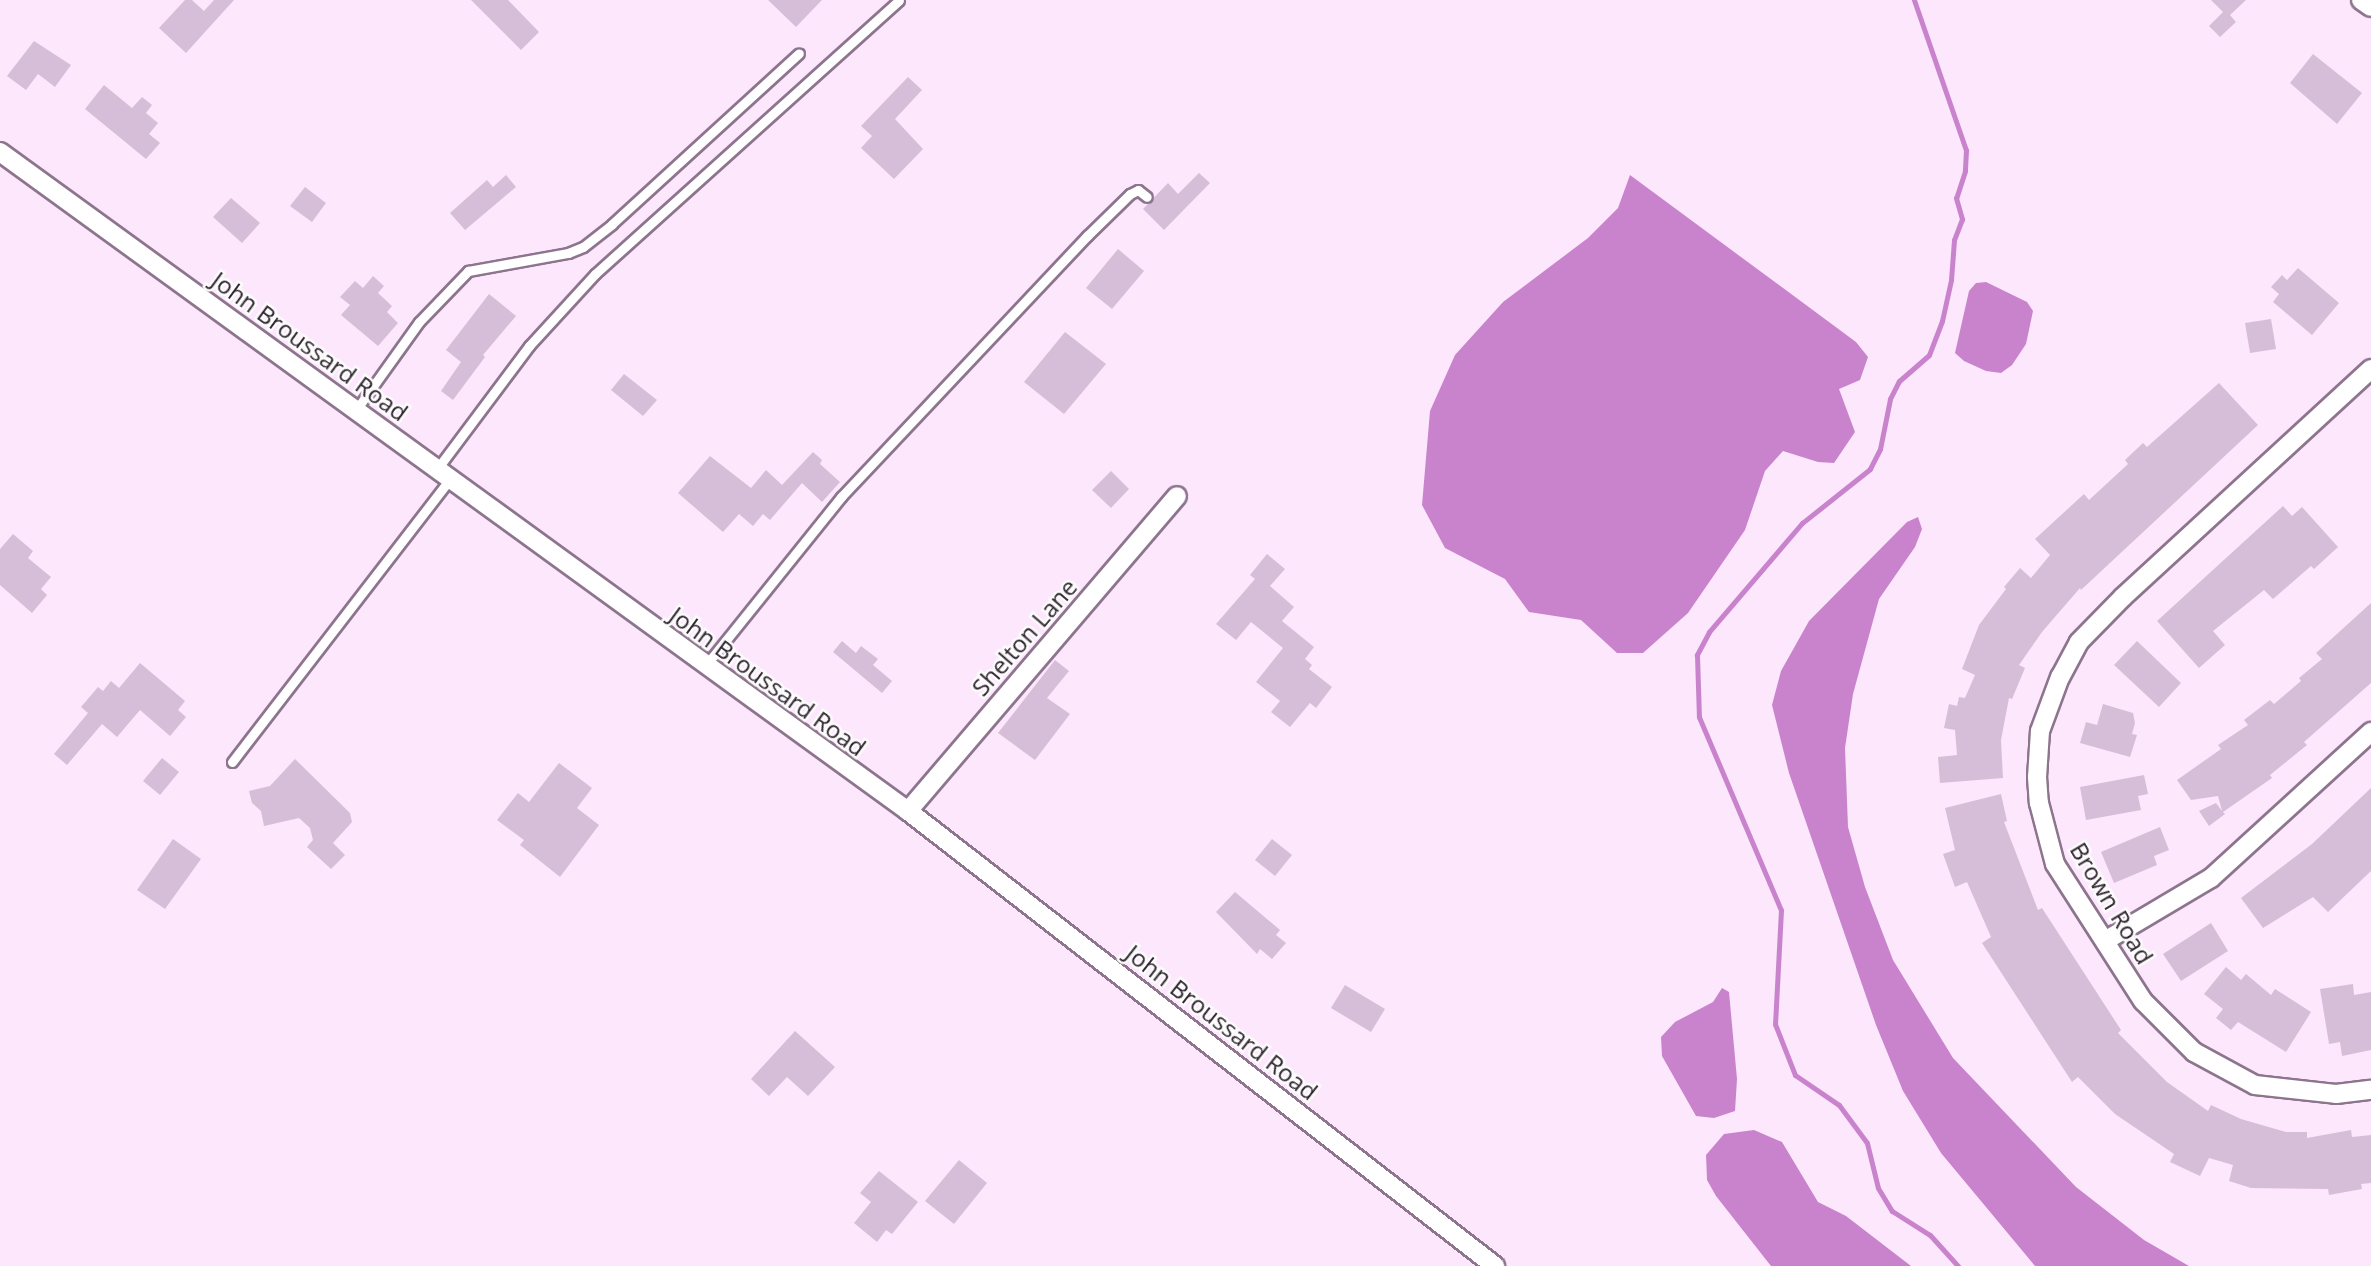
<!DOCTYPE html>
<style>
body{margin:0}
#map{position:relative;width:2371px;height:1266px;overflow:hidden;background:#fce7fd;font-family:"Open Sans",sans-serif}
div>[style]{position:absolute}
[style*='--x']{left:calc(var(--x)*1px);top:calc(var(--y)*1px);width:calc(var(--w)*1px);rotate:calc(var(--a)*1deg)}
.water>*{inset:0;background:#c983cc}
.stream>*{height:5px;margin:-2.5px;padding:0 2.5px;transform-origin:2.5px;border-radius:2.5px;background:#c983cc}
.building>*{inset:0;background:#d7bed8}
.roads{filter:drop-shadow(2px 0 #8d758d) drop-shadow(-2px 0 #8d758d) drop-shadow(0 2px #8d758d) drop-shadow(0 -2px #8d758d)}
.service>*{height:9px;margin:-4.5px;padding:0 4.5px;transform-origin:4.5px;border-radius:4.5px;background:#fff}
.minor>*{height:18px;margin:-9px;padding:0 9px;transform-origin:9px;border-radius:9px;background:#fff}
span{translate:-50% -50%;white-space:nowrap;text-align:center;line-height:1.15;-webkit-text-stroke:5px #fcfcfc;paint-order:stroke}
.street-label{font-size:24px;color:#2e242e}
</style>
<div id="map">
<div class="water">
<i style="clip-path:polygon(1630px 175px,1856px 342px,1868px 357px,1860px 380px,1839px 389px,1855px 432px,1834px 463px,1818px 462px,1783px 451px,1765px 471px,1745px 530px,1688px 613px,1643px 653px,1617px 653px,1581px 620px,1529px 612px,1505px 579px,1445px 548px,1422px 505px,1430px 411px,1455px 355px,1503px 302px,1588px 238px,1618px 208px)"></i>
<i style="clip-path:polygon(1986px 282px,2027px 302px,2033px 311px,2026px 344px,2012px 365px,2001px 373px,1986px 371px,1964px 361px,1955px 353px,1969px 291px,1976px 283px)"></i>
<i style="clip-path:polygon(1918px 517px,1922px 529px,1915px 547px,1879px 599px,1853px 694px,1845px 748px,1848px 827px,1865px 887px,1893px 960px,1953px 1058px,2076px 1187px,2144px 1240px,2189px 1266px,2035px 1266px,1941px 1153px,1903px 1091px,1876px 1025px,1789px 773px,1772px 705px,1781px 671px,1809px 621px,1907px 522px)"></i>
<i style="clip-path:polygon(1722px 988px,1729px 992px,1737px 1079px,1735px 1111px,1714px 1118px,1696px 1116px,1662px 1056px,1661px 1037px,1675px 1022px,1713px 1002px)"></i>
<i style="clip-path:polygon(1754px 1130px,1782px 1142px,1818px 1202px,1846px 1216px,1911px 1266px,1771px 1266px,1716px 1196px,1707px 1180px,1706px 1155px,1724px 1134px)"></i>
</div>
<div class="stream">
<i style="--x:1914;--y:0;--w:159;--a:70.9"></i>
<i style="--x:1966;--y:150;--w:21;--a:93"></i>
<i style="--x:1965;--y:171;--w:28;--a:108"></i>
<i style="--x:1956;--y:198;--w:22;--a:74"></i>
<i style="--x:1962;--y:219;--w:22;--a:111"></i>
<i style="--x:1954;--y:240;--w:40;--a:94.3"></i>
<i style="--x:1951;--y:280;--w:42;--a:102.4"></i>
<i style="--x:1942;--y:321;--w:36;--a:111"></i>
<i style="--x:1929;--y:355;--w:40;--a:139"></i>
<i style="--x:1899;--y:381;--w:20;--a:117"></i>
<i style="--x:1890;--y:399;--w:51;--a:101.3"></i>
<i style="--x:1880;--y:449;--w:22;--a:117"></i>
<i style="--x:1870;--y:469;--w:87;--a:141.5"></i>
<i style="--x:1802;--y:523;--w:143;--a:130.5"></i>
<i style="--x:1709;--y:632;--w:26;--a:118"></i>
<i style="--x:1697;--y:655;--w:62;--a:88.2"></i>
<i style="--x:1699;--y:717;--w:210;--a:67"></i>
<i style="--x:1781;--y:910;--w:114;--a:93"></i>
<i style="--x:1775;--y:1024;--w:55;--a:68.6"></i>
<i style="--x:1795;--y:1075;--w:53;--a:34.3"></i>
<i style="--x:1839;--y:1105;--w:47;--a:53.6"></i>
<i style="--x:1867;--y:1143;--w:46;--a:76.3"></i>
<i style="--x:1878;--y:1188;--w:27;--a:59"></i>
<i style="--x:1892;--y:1211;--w:45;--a:32.3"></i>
<i style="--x:1930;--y:1235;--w:42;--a:47.9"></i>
</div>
<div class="building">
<i style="clip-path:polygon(185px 0,192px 0,204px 11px,214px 0,234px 0,186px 53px,159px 28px)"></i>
<i style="clip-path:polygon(471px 0,508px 0,539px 32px,521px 50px)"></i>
<i style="clip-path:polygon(768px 0,822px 0,796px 27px)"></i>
<i style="clip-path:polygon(2211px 0,2246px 0,2230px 15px,2236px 22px,2220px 37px,2209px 26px,2223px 12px)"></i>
<i style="clip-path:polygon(34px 41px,71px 65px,55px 87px,38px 74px,26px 90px,7px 76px)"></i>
<i style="clip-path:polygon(2313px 54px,2362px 93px,2337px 124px,2290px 83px)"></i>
<i style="clip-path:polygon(908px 77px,922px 90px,895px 119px,923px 149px,894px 179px,861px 148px,872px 136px,861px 126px)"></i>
<i style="clip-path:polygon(104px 85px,132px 108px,142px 97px,152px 105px,146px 113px,158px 123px,149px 134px,160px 143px,146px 159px,85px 109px)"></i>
<i style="clip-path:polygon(1199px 173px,1210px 183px,1164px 230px,1143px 209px,1168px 183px,1178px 194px)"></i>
<i style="clip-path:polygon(506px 175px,516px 187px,465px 230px,450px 213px,487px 180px,493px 187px)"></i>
<i style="clip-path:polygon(305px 187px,326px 203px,312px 222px,290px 206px)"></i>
<i style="clip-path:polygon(231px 198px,260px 223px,242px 243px,213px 217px)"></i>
<i style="clip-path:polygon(1118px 249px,1144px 271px,1112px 309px,1086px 288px)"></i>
<i style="clip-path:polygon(2298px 268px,2339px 303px,2312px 335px,2273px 302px,2279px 294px,2271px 287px,2282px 275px,2287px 280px)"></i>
<i style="clip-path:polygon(373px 276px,384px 286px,378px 293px,392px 306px,387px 312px,398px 323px,378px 346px,341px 315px,350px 305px,340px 297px,355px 281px,363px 288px)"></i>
<i style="clip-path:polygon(489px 294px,516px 316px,483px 355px,485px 357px,453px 400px,441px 391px,461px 362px,446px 350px)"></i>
<i style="clip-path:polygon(2271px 319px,2276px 349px,2250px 353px,2245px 323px)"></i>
<i style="clip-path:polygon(1065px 332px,1106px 364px,1064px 414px,1024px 382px)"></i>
<i style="clip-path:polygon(624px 374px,657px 400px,643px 416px,611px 390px)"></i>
<i style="clip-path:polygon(2219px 383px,2258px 425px,2081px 590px,2080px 588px,2042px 632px,2019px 665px,2025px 668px,2012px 699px,2009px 698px,2001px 740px,2003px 778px,1940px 783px,1938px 757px,1957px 755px,1955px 730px,1944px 728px,1949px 704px,1957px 706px,1959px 697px,1965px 698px,1975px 675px,1962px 669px,1979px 625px,2006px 589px,2004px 587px,2020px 568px,2031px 578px,2050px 555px,2035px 539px,2084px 494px,2089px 500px,2128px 464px,2125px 460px,2143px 443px,2147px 447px)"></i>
<i style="clip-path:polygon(813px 452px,822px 460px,820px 464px,840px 482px,822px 502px,802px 483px,770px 520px,763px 514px,753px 526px,739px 514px,723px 532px,678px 493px,710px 456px,751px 488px,766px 470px,782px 485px)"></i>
<i style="clip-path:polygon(1111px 471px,1129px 489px,1111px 508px,1092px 490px)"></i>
<i style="clip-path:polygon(2283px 506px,2292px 516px,2302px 507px,2338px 547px,2314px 569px,2311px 566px,2273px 599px,2264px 590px,2213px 631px,2225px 645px,2199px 668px,2157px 621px)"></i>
<i style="clip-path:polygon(13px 534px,33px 551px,28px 558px,51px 577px,41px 589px,47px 595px,32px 613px,0 585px,0 549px)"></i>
<i style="clip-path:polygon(1267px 554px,1285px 569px,1270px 586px,1294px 607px,1282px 621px,1314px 647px,1305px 659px,1312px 665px,1309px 669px,1332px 687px,1316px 708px,1310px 703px,1290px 727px,1271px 712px,1280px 701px,1256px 682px,1283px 648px,1251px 622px,1236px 640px,1216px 624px,1255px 579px,1250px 575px)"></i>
<i style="clip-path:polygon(2371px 603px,2371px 683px,2304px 742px,2307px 745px,2270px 775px,2272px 778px,2223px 812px,2225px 814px,2209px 826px,2199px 811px,2216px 803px,2222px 811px,2218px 796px,2191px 800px,2177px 780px,2221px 749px,2218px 745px,2248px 725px,2244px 720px,2270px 700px,2274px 704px,2301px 681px,2299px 678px,2322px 659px,2316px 653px)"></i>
<i style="clip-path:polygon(842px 641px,856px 653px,861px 646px,878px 659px,873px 665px,892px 681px,882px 693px,833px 652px)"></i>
<i style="clip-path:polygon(2137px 641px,2181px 683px,2159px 707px,2114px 665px)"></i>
<i style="clip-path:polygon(1055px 660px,1069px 671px,1047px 698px,1070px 714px,1035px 760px,998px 733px)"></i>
<i style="clip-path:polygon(140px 663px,185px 701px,178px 710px,186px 717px,170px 736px,140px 710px,117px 737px,102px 724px,67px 765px,54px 754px,88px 713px,81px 707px,98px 687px,103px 691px,111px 681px,119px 688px)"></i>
<i style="clip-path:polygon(2103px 704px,2133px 713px,2135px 723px,2132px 734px,2137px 735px,2130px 757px,2080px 743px,2086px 722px,2097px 725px)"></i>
<i style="clip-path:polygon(162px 758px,179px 772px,160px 795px,143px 781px)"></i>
<i style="clip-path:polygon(295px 759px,350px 813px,352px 822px,333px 843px,345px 855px,331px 869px,307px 847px,313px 840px,310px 828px,299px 818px,264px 826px,261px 811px,252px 803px,249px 791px,270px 786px)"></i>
<i style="clip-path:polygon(559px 763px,592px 788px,577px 808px,599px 825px,560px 877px,520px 845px,524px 840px,497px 820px,518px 793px,529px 802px)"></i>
<i style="clip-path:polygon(2144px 775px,2148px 794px,2138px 796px,2141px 810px,2086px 820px,2080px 787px)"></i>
<i style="clip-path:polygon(2371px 788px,2371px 871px,2328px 912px,2313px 897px,2263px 928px,2241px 898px,2312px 844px)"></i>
<i style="clip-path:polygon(2001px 794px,2007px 821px,2004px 822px,2038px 910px,2042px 908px,2121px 1030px,2118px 1033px,2167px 1082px,2208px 1111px,2211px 1105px,2241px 1119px,2286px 1132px,2307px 1132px,2307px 1138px,2351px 1130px,2352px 1137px,2371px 1135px,2371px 1183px,2361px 1184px,2362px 1189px,2329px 1195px,2328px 1189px,2251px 1188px,2229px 1181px,2233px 1165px,2209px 1158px,2200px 1176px,2170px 1162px,2174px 1154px,2115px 1114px,2078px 1077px,2072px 1082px,1982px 943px,1991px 937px,1967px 882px,1955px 887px,1943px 854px,1955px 850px,1945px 808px)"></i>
<i style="clip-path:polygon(2160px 827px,2169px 850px,2154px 856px,2157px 865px,2114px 883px,2101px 852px)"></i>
<i style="clip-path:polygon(173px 839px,201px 859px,165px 909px,137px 890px)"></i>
<i style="clip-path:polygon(1272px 839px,1292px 855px,1275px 876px,1255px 860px)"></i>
<i style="clip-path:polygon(1235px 892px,1280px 930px,1276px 935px,1286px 943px,1272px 959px,1260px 949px,1257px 954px,1216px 912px)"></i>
<i style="clip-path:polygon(2211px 923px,2228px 951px,2181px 981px,2163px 954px)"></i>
<i style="clip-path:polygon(2226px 967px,2241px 980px,2246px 974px,2271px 995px,2275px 989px,2311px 1012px,2286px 1052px,2238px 1022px,2231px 1030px,2216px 1018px,2223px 1009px,2204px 994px)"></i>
<i style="clip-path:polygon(2353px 984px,2354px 995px,2371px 992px,2371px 1050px,2342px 1056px,2340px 1042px,2329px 1044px,2320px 989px)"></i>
<i style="clip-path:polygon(1345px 985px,1385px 1009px,1371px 1032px,1331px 1008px)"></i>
<i style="clip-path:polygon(795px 1031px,835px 1067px,808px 1096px,787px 1077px,769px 1096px,751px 1079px)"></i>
<i style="clip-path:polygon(959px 1160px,987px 1183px,954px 1224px,925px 1201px)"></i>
<i style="clip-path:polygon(879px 1171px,918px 1202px,892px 1234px,886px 1230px,877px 1242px,854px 1223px,871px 1202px,860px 1193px)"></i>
</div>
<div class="roads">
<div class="service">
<i style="--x:356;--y:410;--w:108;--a:-54.4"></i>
<i style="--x:419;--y:322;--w:71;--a:-46.1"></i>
<i style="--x:468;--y:271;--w:102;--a:-10.2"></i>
<i style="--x:568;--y:253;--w:16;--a:-22"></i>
<i style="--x:583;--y:247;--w:37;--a:-38"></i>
<i style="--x:612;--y:224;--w:253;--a:-42.4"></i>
<i style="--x:437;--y:469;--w:154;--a:-53.2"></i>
<i style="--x:529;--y:346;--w:98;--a:-47.5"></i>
<i style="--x:595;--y:274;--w:409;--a:-42"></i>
<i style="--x:706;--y:665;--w:216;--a:-51.2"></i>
<i style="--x:841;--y:497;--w:359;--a:-46.7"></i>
<i style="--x:1087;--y:236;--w:60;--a:-44.3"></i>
<i style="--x:1130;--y:194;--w:9;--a:-27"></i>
<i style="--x:1138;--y:190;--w:11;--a:38"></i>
<i style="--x:232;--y:762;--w:357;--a:-52.4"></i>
</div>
<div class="minor">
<i style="--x:2361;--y:0;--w:12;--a:35"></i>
<i style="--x:0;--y:152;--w:1122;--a:35.97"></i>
<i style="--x:908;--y:811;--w:743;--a:37.78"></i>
<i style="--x:2371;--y:369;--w:337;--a:137.4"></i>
<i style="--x:2123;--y:597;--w:63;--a:134.4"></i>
<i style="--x:2079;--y:642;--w:40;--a:118"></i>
<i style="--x:2060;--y:677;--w:58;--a:110.3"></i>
<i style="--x:2040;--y:731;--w:46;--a:93.7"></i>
<i style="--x:2037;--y:777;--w:26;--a:86"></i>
<i style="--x:2039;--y:803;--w:63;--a:75.3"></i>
<i style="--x:2055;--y:864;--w:163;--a:57.3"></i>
<i style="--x:2143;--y:1001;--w:72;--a:45"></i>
<i style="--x:2194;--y:1052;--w:69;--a:28.4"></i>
<i style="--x:2255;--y:1085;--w:81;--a:6.3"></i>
<i style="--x:2336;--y:1094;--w:35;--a:-7"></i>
<i style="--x:908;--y:811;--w:414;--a:-49.5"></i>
<i style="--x:2105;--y:941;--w:123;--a:-30.7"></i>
<i style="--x:2211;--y:878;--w:217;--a:-42.4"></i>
</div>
</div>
<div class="street-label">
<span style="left:310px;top:346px;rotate:36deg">John Broussard Road</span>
<span style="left:1024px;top:637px;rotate:-49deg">Shelton Lane</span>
<span style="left:768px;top:681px;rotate:36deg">John Broussard Road</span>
<span style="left:2112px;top:903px;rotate:59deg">Brown Road</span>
<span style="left:1222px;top:1022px;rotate:38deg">John Broussard Road</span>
</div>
</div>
